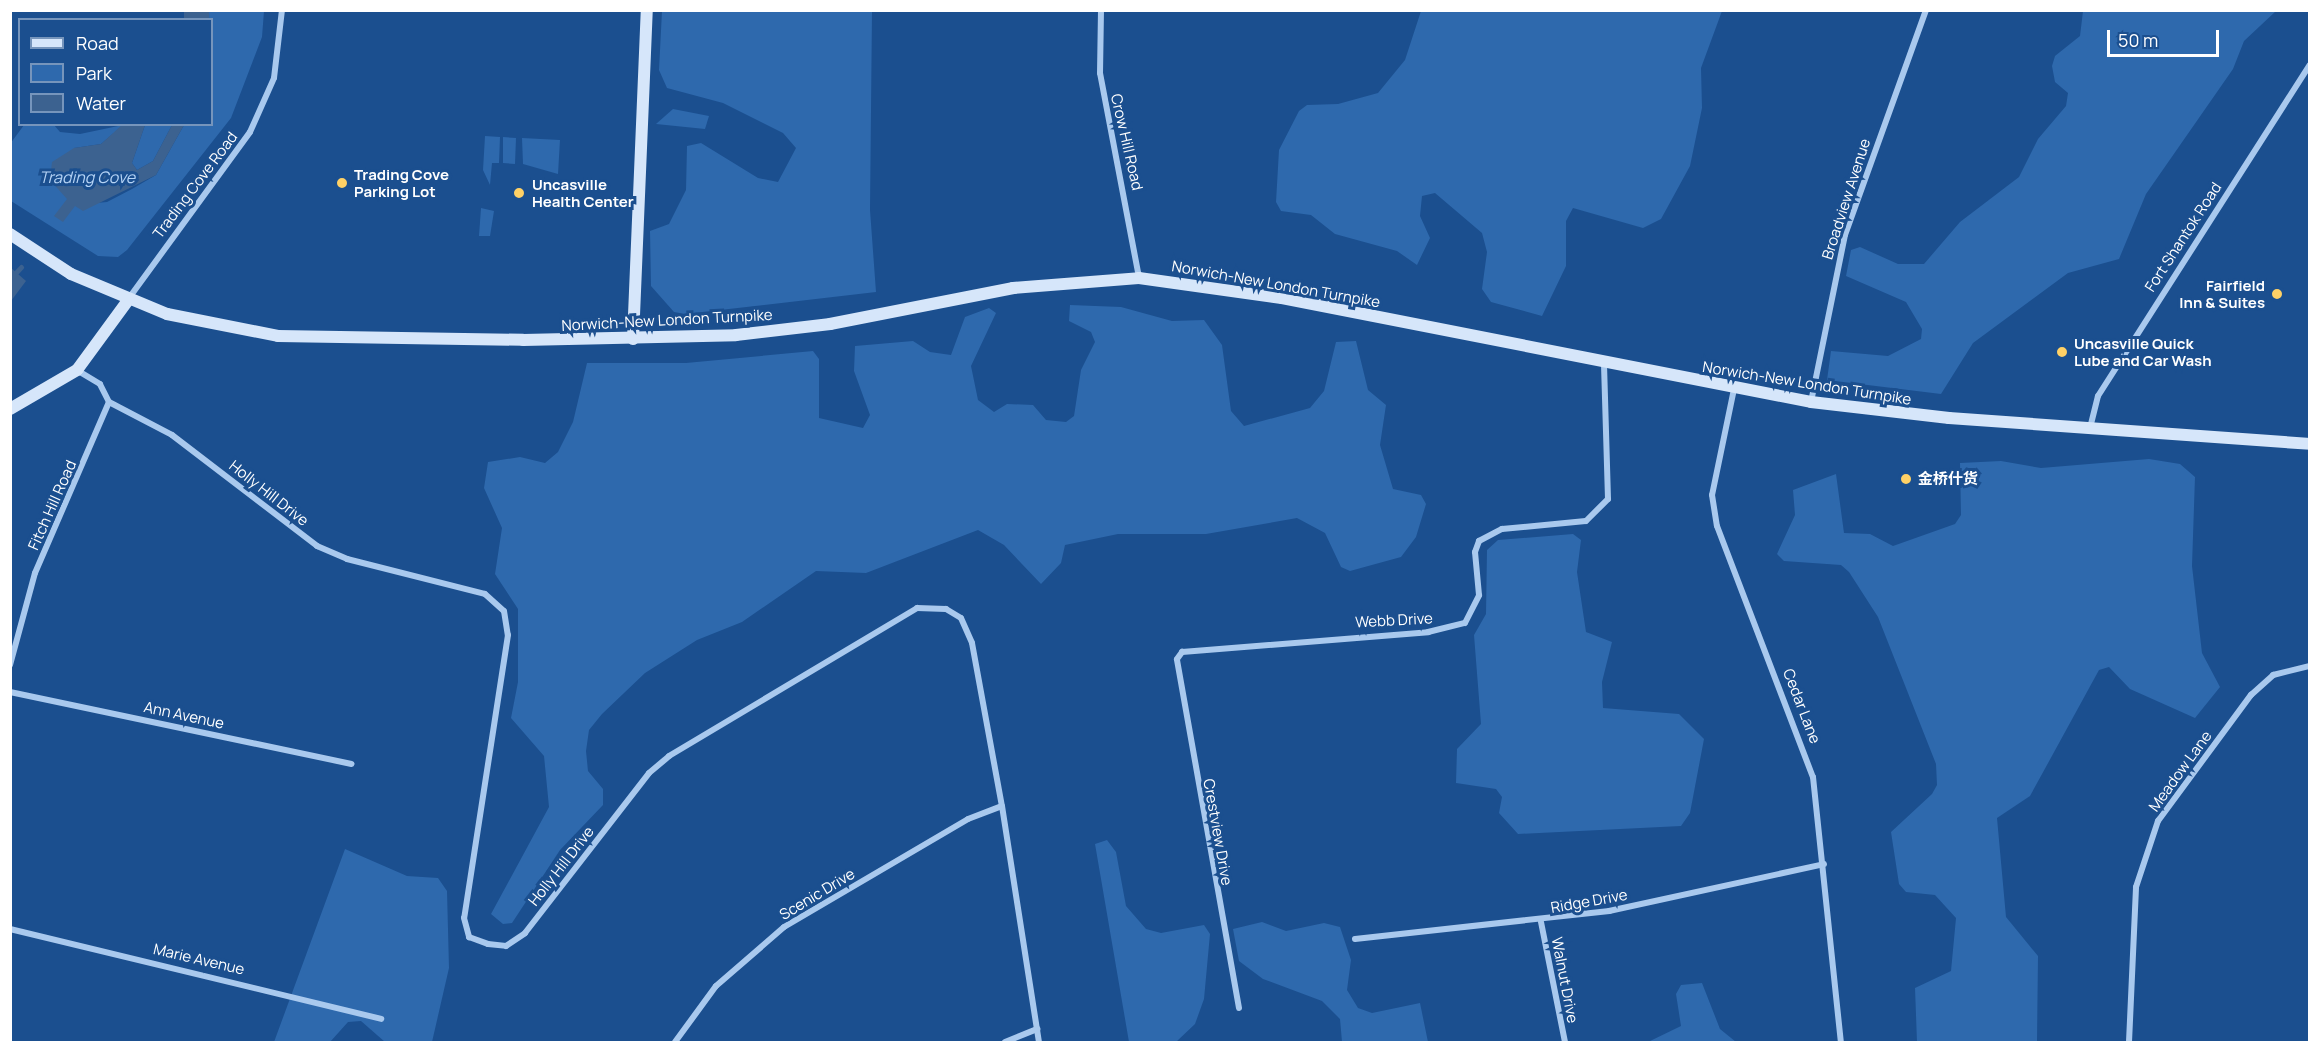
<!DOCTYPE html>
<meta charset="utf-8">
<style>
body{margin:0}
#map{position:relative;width:2320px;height:1053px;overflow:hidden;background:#1b4f8f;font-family:Manrope,"Noto Sans SC",sans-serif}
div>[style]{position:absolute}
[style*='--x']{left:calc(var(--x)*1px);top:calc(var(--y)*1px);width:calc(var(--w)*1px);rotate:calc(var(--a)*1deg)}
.green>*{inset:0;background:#2e69ad}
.water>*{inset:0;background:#3c6290}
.stream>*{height:4.5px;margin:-2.25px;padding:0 2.25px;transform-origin:2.25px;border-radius:2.25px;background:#3c6290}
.minor>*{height:6px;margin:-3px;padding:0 3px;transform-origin:3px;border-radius:3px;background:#a9c9ee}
.secondary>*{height:12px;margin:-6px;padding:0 6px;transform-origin:6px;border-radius:6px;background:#d6e6fa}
.dots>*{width:16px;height:16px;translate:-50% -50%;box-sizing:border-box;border:3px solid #1b4f8f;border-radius:50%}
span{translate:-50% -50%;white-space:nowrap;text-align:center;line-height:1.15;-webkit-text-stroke:6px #1b4f8f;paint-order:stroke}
.street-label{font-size:15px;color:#fff}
.poi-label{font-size:15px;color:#fff;font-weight:700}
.left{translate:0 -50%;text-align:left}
.right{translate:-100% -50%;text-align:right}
.water-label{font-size:16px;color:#b5d3f5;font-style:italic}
.frame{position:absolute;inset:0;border:12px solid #fff;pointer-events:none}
.legend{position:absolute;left:18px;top:18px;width:195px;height:108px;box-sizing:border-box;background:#1b4f8f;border:2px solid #7695bc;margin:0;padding:8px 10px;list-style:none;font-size:18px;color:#fff}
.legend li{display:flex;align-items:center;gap:12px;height:30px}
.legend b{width:30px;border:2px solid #7695bc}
.scale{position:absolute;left:2107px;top:30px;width:112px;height:27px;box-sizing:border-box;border:3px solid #fff;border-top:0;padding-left:8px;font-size:18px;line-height:21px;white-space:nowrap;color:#fff;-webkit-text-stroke:4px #1b4f8f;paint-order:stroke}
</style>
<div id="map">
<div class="green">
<i style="clip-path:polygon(209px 11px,264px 11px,262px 37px,231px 118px,127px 250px,118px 257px,98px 256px,11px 201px,10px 144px,24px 125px,54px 125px,60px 132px,80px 134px,123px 125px,101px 144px,74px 148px,75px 205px,107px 202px,132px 189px,156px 175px,184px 125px,212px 124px)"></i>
<i style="clip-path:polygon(662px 11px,872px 11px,870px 210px,876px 292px,685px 314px,674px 312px,651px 286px,650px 231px,669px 224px,686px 190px,687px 146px,701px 143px,758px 178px,778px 182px,796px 148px,783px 133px,723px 103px,667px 88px,659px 70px)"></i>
<i style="clip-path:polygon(1421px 11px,1722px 11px,1701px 68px,1702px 108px,1690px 166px,1661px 219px,1643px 228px,1573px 208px,1566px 221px,1566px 266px,1542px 316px,1491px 302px,1482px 289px,1487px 252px,1482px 233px,1435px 193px,1422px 196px,1420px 216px,1430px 238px,1417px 265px,1397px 251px,1335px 234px,1311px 215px,1281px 211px,1276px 202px,1279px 150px,1299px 111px,1307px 105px,1338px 104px,1378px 93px,1405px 60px)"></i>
<i style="clip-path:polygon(2083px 11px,2276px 11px,2244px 41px,2233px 69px,2146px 194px,2119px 259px,2068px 273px,1973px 343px,1941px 394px,1827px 380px,1831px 351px,1888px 356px,1921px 339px,1922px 329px,1906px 302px,1846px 276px,1851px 250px,1860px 247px,1898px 264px,1924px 264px,1960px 222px,2019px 177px,2038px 139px,2066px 106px,2068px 93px,2055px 82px,2052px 66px,2055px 56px,2080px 36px)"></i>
<i style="clip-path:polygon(673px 109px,709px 116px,705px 129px,656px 124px)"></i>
<i style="clip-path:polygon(145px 125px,172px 125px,153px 161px,137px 170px,132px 163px)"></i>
<i style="clip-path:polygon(485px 136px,500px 137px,499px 163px,492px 163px,490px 185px,483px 170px)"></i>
<i style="clip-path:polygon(503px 137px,516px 138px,515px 164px,503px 163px)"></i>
<i style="clip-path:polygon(522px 138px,560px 140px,558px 174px,523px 164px)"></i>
<i style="clip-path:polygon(481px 208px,494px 211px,490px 236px,479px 236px)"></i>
<i style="clip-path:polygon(1070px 305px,1121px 307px,1172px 321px,1204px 320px,1222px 345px,1231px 411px,1244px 426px,1310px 408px,1324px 391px,1336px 342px,1356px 341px,1368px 390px,1386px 405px,1380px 445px,1393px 489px,1421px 495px,1426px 504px,1416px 537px,1401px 557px,1350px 571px,1341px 567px,1325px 533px,1297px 518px,1206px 534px,1118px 534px,1065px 545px,1061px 563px,1041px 584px,1004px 545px,978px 530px,866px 573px,816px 571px,742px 622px,697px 640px,645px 673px,602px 714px,589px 730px,586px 751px,588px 771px,603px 789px,603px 805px,560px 850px,512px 923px,503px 924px,491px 914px,549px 807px,544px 756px,511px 718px,518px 682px,518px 609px,495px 574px,502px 528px,484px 488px,488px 462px,520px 457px,545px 463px,558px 452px,573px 422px,587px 363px,686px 363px,813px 351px,819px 359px,819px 418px,863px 428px,870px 415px,854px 371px,855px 346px,913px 341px,930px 352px,951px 355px,965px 317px,989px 308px,996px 313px,971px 366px,978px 400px,994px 412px,1007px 404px,1033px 405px,1046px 420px,1066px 422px,1074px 416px,1081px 370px,1095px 342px,1091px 332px,1069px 321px)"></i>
<i style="clip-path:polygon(2149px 459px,2180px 464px,2195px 477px,2192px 566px,2202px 653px,2220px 687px,2195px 718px,2130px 689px,2109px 667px,2099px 670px,2030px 796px,1997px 818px,2006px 917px,2038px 956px,2037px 1042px,1917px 1042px,1915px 988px,1951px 971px,1956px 918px,1935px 895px,1906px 892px,1899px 884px,1891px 832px,1932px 794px,1937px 785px,1936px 764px,1878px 617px,1849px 572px,1841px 565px,1784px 561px,1777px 554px,1795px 515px,1793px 490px,1836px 474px,1844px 533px,1870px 534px,1893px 546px,1955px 524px,1961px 515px,1960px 463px,2001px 461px,2041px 468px)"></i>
<i style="clip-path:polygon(1573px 534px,1581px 540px,1577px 572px,1586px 632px,1612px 642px,1602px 682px,1603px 708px,1679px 714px,1704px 739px,1690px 813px,1681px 826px,1518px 834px,1499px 813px,1502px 797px,1496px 789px,1456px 783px,1457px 749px,1481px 724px,1474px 635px,1486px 614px,1487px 550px,1498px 540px)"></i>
<i style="clip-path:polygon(1107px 840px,1116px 852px,1126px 906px,1146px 929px,1161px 933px,1204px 925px,1210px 934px,1204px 999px,1195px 1024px,1176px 1042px,1129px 1042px,1095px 844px)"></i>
<i style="clip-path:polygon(345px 849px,407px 876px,438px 878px,447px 891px,449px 968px,432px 1042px,385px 1042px,361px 1021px,348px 1022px,330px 1042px,274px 1042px)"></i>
<i style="clip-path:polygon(1262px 922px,1286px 931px,1324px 923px,1340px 927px,1351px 960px,1347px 990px,1358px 1008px,1372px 1013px,1420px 1003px,1428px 1042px,1342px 1042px,1340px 1019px,1322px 1001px,1263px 979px,1239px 961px,1233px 929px)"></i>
<i style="clip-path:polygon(1702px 983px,1720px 1029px,1736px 1042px,1648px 1042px,1681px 1026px,1676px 994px,1681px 985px)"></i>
</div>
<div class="water">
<i style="clip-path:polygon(184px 11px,209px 11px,209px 19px,184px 19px)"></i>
<i style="clip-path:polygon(123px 124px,145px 125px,132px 163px,137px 170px,153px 161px,172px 125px,184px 125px,156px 175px,83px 211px,75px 206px,63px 222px,54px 216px,67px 199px,50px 180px,52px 162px,74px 148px,101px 144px)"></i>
<i style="clip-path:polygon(10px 267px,26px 281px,11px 301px,10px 301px)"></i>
</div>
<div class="stream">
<i style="--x:10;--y:279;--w:16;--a:-47"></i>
</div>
<div class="minor">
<i style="--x:1101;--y:10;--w:63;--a:90.9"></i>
<i style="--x:1100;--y:73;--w:209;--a:79.2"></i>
<i style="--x:129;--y:298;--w:205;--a:-53.9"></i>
<i style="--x:250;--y:132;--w:59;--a:-66"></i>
<i style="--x:274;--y:78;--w:68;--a:-83.3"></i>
<i style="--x:1734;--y:389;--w:108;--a:101.7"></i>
<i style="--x:1712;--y:495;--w:31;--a:81"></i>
<i style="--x:1717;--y:526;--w:269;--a:69.1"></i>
<i style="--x:1813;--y:777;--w:266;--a:84"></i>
<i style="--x:109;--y:402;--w:71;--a:27.6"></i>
<i style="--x:172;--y:435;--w:183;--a:37.4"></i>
<i style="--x:317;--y:546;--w:33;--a:23"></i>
<i style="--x:347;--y:559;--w:142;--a:14.2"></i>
<i style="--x:485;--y:594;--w:25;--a:42"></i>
<i style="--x:504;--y:611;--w:24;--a:81"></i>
<i style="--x:508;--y:635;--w:286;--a:98.8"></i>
<i style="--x:464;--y:918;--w:20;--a:75"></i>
<i style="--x:469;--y:937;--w:20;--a:20"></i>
<i style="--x:488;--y:944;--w:18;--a:6"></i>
<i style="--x:506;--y:946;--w:23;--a:-34"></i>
<i style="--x:525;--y:933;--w:202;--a:-52.2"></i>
<i style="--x:649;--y:773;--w:26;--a:-40"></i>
<i style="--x:669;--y:756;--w:289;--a:-30.8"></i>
<i style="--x:917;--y:608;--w:29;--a:2"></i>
<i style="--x:946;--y:609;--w:17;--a:31"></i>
<i style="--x:961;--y:618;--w:27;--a:66"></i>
<i style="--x:972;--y:643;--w:166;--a:79.6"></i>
<i style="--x:1002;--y:806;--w:239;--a:81.1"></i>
<i style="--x:1811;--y:402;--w:170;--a:-78.5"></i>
<i style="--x:1845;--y:235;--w:239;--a:-70.2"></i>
<i style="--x:2090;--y:428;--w:33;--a:-76"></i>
<i style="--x:2098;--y:396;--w:393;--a:-57.4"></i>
<i style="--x:10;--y:665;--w:95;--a:-74.8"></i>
<i style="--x:35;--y:573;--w:186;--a:-66.6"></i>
<i style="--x:109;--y:402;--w:20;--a:-117"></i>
<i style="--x:100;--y:384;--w:27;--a:-149"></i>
<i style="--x:10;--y:692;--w:349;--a:11.9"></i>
<i style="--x:1541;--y:922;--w:122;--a:78.7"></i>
<i style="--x:10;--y:929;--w:382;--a:13.6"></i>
<i style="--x:1355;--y:939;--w:256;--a:-6.3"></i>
<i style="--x:1609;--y:911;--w:220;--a:-12.3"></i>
<i style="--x:1239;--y:1008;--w:354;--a:-100.1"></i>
<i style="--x:1177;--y:659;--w:9;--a:-54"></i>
<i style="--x:1182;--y:652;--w:247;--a:-4.6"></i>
<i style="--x:1428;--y:632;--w:38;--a:-14"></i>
<i style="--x:1465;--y:623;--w:31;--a:-63"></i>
<i style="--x:1479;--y:595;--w:43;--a:-95.3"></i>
<i style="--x:1475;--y:552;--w:12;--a:-70"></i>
<i style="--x:1479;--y:541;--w:26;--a:-28"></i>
<i style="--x:1502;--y:529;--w:84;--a:-5.4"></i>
<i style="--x:1586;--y:521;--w:31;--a:-45"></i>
<i style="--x:1608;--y:499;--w:137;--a:-91.7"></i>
<i style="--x:675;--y:1042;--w:69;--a:-53.8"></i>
<i style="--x:716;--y:986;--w:90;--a:-40.9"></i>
<i style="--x:784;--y:927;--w:213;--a:-30.4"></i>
<i style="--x:968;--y:819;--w:36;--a:-21"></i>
<i style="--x:1005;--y:1042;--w:35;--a:-22"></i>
<i style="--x:2129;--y:1042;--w:155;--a:-87.4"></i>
<i style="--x:2136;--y:887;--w:70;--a:-71.6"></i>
<i style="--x:2158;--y:821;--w:157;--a:-53.6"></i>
<i style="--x:2251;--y:695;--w:30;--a:-42"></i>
<i style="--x:2273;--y:675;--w:38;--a:-14"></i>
</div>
<div class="secondary">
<i style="--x:10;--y:234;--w:73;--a:33.3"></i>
<i style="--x:71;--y:274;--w:104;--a:22.6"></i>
<i style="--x:167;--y:314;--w:113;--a:11.2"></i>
<i style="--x:278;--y:336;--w:245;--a:0.9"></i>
<i style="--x:523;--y:340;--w:213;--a:-1.3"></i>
<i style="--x:736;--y:335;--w:95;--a:-6.7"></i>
<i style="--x:830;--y:324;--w:187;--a:-11.1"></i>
<i style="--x:1013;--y:288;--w:126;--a:-4.5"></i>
<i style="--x:1139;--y:278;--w:144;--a:8"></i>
<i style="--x:1282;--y:298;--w:539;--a:11.12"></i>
<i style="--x:1811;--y:402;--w:139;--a:6.6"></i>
<i style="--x:1949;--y:418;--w:362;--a:4.1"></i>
<i style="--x:633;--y:339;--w:329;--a:-87.6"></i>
<i style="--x:10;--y:409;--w:78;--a:-30.2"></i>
<i style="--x:77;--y:370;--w:88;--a:-53.8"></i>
</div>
<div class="dots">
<i style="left:342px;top:183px;background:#ffd166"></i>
<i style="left:519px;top:193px;background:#ffd166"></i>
<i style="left:2277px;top:294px;background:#ffd166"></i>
<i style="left:2062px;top:352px;background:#ffd166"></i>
<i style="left:1906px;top:479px;background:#ffd166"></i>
</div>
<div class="street-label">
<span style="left:1127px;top:142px;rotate:77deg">Crow Hill Road</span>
<span style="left:195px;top:185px;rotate:-53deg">Trading Cove Road</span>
<span style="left:1846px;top:199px;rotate:-72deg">Broadview Avenue</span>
<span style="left:2183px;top:237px;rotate:-57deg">Fort Shantok Road</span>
<span style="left:1276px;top:284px;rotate:10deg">Norwich-New London Turnpike</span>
<span style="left:667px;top:320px;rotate:-3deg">Norwich-New London Turnpike</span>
<span style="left:1807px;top:383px;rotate:9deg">Norwich-New London Turnpike</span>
<span style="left:269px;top:493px;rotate:38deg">Holly Hill Drive</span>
<span style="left:52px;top:505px;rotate:-66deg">Fitch Hill Road</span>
<span style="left:1394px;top:620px;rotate:-3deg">Webb Drive</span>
<span style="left:1802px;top:706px;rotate:69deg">Cedar Lane</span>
<span style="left:184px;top:715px;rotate:12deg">Ann Avenue</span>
<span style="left:2180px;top:771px;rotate:-54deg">Meadow Lane</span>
<span style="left:1218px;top:832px;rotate:80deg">Crestview Drive</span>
<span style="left:561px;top:866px;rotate:-52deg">Holly Hill Drive</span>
<span style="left:817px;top:894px;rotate:-31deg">Scenic Drive</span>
<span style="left:1589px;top:901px;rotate:-10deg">Ridge Drive</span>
<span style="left:199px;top:959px;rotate:13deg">Marie Avenue</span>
<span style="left:1565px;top:980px;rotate:79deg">Walnut Drive</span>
</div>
<div class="poi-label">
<span class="left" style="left:354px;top:183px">Trading Cove<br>Parking Lot</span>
<span class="left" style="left:532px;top:193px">Uncasville<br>Health Center</span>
<span class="right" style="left:2265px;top:294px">Fairfield<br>Inn &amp; Suites</span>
<span class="left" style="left:2074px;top:352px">Uncasville Quick<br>Lube and Car Wash</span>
<span class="left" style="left:1918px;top:479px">金桥什货</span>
</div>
<div class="water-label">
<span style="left:87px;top:177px">Trading Cove</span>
</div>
<div class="frame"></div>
<ul class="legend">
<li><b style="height:8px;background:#d6e6fa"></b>Road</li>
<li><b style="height:16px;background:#2e69ad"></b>Park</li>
<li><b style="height:16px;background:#3c6290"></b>Water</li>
</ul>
<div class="scale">50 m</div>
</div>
